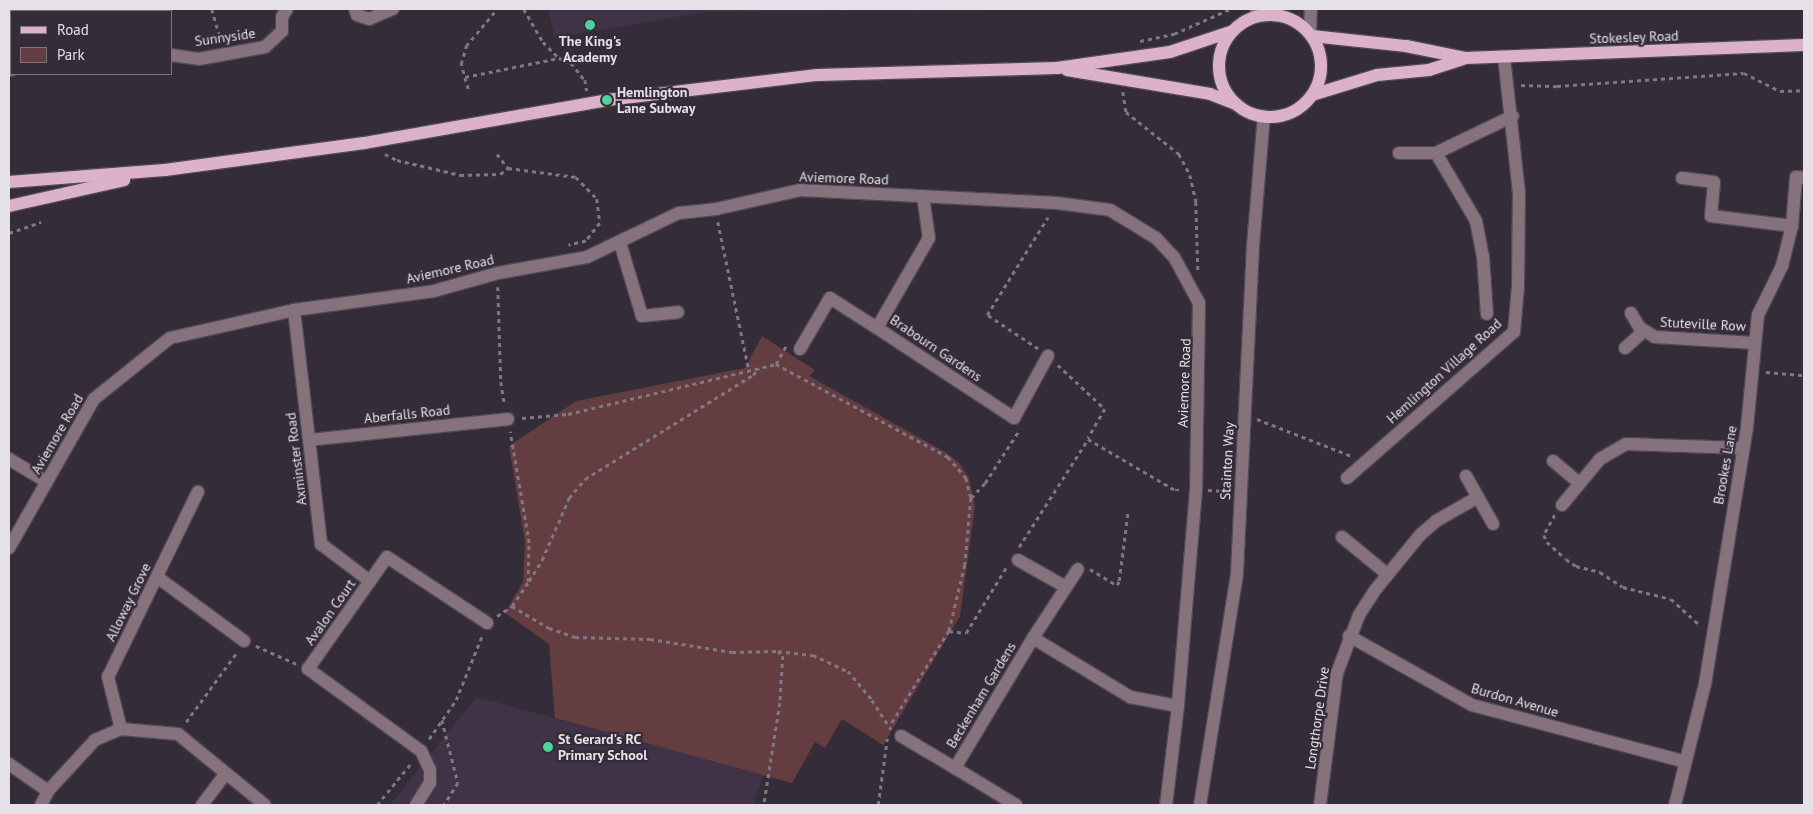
<!DOCTYPE html>
<style>
body{margin:0}
#map{position:relative;width:1813px;height:814px;overflow:hidden;background:#352c3a;font-family:"PT Sans",sans-serif}
div>[style]{position:absolute}
[style*='--x']{left:calc(var(--x)*1px);top:calc(var(--y)*1px);width:calc(var(--w)*1px);rotate:calc(var(--a)*1deg)}
.built>*{inset:0;background:#403347}
.green>*{inset:0;background:#643d40}
.path>*{height:2.5px;margin-top:-1.25px;transform-origin:0;background:repeating-linear-gradient(90deg,#7f7783 0 4px,transparent 0 8px)}
.roads{filter:drop-shadow(1px 0 #514956) drop-shadow(-1px 0 #514956) drop-shadow(0 1px #514956) drop-shadow(0 -1px #514956)}
.minor>*{height:12px;margin:-6px;padding:0 6px;transform-origin:6px;border-radius:6px;background:#86727d}
.major>*{height:12px;margin:-6px;padding:0 6px;transform-origin:6px;border-radius:6px;background:#dbb2c9}
.major>.ring{margin:-6px;padding:0;box-sizing:content-box;background:none;border:12px solid #dbb2c9;border-radius:50%}
.dots>*{width:14px;height:14px;translate:-50% -50%;box-sizing:border-box;border:2px solid #352c3a;border-radius:50%}
span{translate:-50% -50%;white-space:nowrap;text-align:center;line-height:1.15;-webkit-text-stroke:4.5px #352c3a;paint-order:stroke}
.street-label{font-size:14px;color:#e6e0e9}
.poi-label{font-size:14px;color:#e6e0e9;font-weight:700}
.left{translate:0 -50%;text-align:left}
.frame{position:absolute;inset:0;border:10px solid #e6e0e9;pointer-events:none}
.legend{position:absolute;left:10px;top:10px;width:162px;height:65px;box-sizing:border-box;background:#352c3a;border:1px solid #7c7480;margin:0;padding:6px 9px;list-style:none;font-size:15px;color:#e6e0e9}
.legend li{display:flex;align-items:center;gap:10px;height:25px}
.legend b{width:25px;border:1px solid #7c7480}
</style>
<div id="map">
<div class="built">
<i style="clip-path:polygon(548px 9px,1163px 9px,704px 12px,555px 38px)"></i>
<i style="clip-path:polygon(476px 697px,763px 775px,754px 805px,390px 805px)"></i>
</div>
<div class="green">
<i style="clip-path:polygon(762px 336px,815px 370px,809px 376px,947px 453px,960px 464px,969px 478px,975px 506px,960px 616px,883px 745px,842px 719px,825px 748px,815px 742px,792px 783px,555px 718px,549px 644px,505px 613px,523px 582px,525px 542px,509px 446px,576px 401px,745px 368px)"></i>
</div>
<div class="path">
<i style="--x:212;--y:9;--w:33;--a:74"></i>
<i style="--x:524;--y:9;--w:38;--a:60"></i>
<i style="--x:543;--y:42;--w:23;--a:45"></i>
<i style="--x:136;--y:11;--w:2;--a:-90"></i>
<i style="--x:9;--y:16;--w:2;--a:0"></i>
<i style="--x:1140;--y:41;--w:35;--a:-12"></i>
<i style="--x:1174;--y:34;--w:61;--a:-24.1"></i>
<i style="--x:465;--y:77;--w:96;--a:-11.4"></i>
<i style="--x:559;--y:58;--w:13;--a:23"></i>
<i style="--x:571;--y:63;--w:22;--a:51"></i>
<i style="--x:585;--y:80;--w:11;--a:80"></i>
<i style="--x:1521;--y:85;--w:36;--a:2"></i>
<i style="--x:1557;--y:86;--w:187;--a:-4"></i>
<i style="--x:1744;--y:73;--w:40;--a:26.6"></i>
<i style="--x:1780;--y:91;--w:24;--a:-2"></i>
<i style="--x:468;--y:89;--w:26;--a:-106"></i>
<i style="--x:461;--y:64;--w:19;--a:-74"></i>
<i style="--x:466;--y:46;--w:48;--a:-50"></i>
<i style="--x:1123;--y:92;--w:20;--a:81"></i>
<i style="--x:1126;--y:112;--w:68;--a:38.4"></i>
<i style="--x:1179;--y:154;--w:24;--a:62"></i>
<i style="--x:1190;--y:175;--w:28;--a:77"></i>
<i style="--x:1196;--y:202;--w:69;--a:88.3"></i>
<i style="--x:385;--y:154;--w:13;--a:27"></i>
<i style="--x:397;--y:160;--w:65;--a:13.4"></i>
<i style="--x:460;--y:175;--w:40;--a:-1.4"></i>
<i style="--x:500;--y:174;--w:10;--a:-37"></i>
<i style="--x:497;--y:154;--w:18;--a:52"></i>
<i style="--x:508;--y:168;--w:69;--a:7.5"></i>
<i style="--x:576;--y:177;--w:30;--a:46"></i>
<i style="--x:597;--y:199;--w:24;--a:83"></i>
<i style="--x:600;--y:223;--w:23;--a:128"></i>
<i style="--x:586;--y:241;--w:18;--a:167"></i>
<i style="--x:718;--y:222;--w:151;--a:78.2"></i>
<i style="--x:9;--y:233;--w:34;--a:-19"></i>
<i style="--x:498;--y:287;--w:95;--a:88.2"></i>
<i style="--x:501;--y:382;--w:24;--a:81"></i>
<i style="--x:1038;--y:349;--w:61;--a:-146.3"></i>
<i style="--x:987;--y:315;--w:115;--a:-58.1"></i>
<i style="--x:776;--y:364;--w:21;--a:-61"></i>
<i style="--x:1058;--y:365;--w:64;--a:43.1"></i>
<i style="--x:1105;--y:409;--w:34;--a:120"></i>
<i style="--x:1088;--y:439;--w:101;--a:30.4"></i>
<i style="--x:1175;--y:490;--w:8;--a:0"></i>
<i style="--x:1766;--y:372;--w:38;--a:5"></i>
<i style="--x:522;--y:418;--w:46;--a:-5"></i>
<i style="--x:568;--y:414;--w:214;--a:-13.5"></i>
<i style="--x:776;--y:364;--w:196;--a:28.4"></i>
<i style="--x:948;--y:457;--w:28;--a:49"></i>
<i style="--x:966;--y:478;--w:21;--a:76"></i>
<i style="--x:971;--y:498;--w:67;--a:95.1"></i>
<i style="--x:965;--y:565;--w:68;--a:103.6"></i>
<i style="--x:949;--y:631;--w:112;--a:121.8"></i>
<i style="--x:1257;--y:419;--w:102;--a:21.3"></i>
<i style="--x:1208;--y:490;--w:19;--a:3"></i>
<i style="--x:971;--y:498;--w:21;--a:-47"></i>
<i style="--x:985;--y:483;--w:61;--a:-57.1"></i>
<i style="--x:1555;--y:515;--w:23;--a:119"></i>
<i style="--x:1544;--y:535;--w:8;--a:67"></i>
<i style="--x:1547;--y:542;--w:25;--a:42"></i>
<i style="--x:1566;--y:559;--w:12;--a:35"></i>
<i style="--x:1576;--y:566;--w:25;--a:14"></i>
<i style="--x:1600;--y:572;--w:27;--a:33"></i>
<i style="--x:1623;--y:587;--w:49;--a:14"></i>
<i style="--x:1671;--y:599;--w:39;--a:42"></i>
<i style="--x:1019;--y:547;--w:128;--a:-57.4"></i>
<i style="--x:1090;--y:569;--w:31;--a:31"></i>
<i style="--x:1117;--y:585;--w:4;--a:-63"></i>
<i style="--x:1119;--y:581;--w:71;--a:-82.7"></i>
<i style="--x:529;--y:581;--w:25;--a:-58"></i>
<i style="--x:542;--y:560;--w:68;--a:-66.5"></i>
<i style="--x:569;--y:498;--w:25;--a:-50"></i>
<i style="--x:585;--y:479;--w:198;--a:-31.8"></i>
<i style="--x:753;--y:375;--w:9;--a:-49"></i>
<i style="--x:512;--y:606;--w:43;--a:30.7"></i>
<i style="--x:549;--y:628;--w:28;--a:19"></i>
<i style="--x:575;--y:637;--w:75;--a:1.5"></i>
<i style="--x:650;--y:639;--w:83;--a:9"></i>
<i style="--x:732;--y:652;--w:46;--a:-1.2"></i>
<i style="--x:778;--y:651;--w:7;--a:45"></i>
<i style="--x:783;--y:656;--w:47;--a:93.7"></i>
<i style="--x:780;--y:703;--w:103;--a:98.9"></i>
<i style="--x:497;--y:616;--w:18;--a:-34"></i>
<i style="--x:512;--y:606;--w:29;--a:-56"></i>
<i style="--x:528;--y:582;--w:39;--a:-89"></i>
<i style="--x:529;--y:543;--w:113;--a:-99.7"></i>
<i style="--x:949;--y:631;--w:17;--a:7"></i>
<i style="--x:966;--y:633;--w:79;--a:-58.5"></i>
<i style="--x:256;--y:646;--w:45;--a:23.7"></i>
<i style="--x:778;--y:651;--w:35;--a:7"></i>
<i style="--x:813;--y:655;--w:38;--a:25"></i>
<i style="--x:848;--y:671;--w:38;--a:50"></i>
<i style="--x:872;--y:700;--w:35;--a:57"></i>
<i style="--x:442;--y:720;--w:65;--a:75.7"></i>
<i style="--x:458;--y:783;--w:26;--a:122"></i>
<i style="--x:186;--y:722;--w:87;--a:-53.9"></i>
<i style="--x:429;--y:739;--w:47;--a:-55.3"></i>
<i style="--x:456;--y:700;--w:69;--a:-67.9"></i>
<i style="--x:377;--y:805;--w:55;--a:-50.9"></i>
<i style="--x:878;--y:805;--w:67;--a:-82.2"></i>
</div>
<div class="roads">
<div class="minor">
<i style="--x:41;--y:9;--w:2;--a:90"></i>
<i style="--x:355;--y:9;--w:6;--a:72"></i>
<i style="--x:357;--y:15;--w:13;--a:18"></i>
<i style="--x:369;--y:19;--w:26;--a:-23"></i>
<i style="--x:1254;--y:17;--w:9;--a:-58"></i>
<i style="--x:1310;--y:33;--w:24;--a:-88"></i>
<i style="--x:171;--y:55;--w:28;--a:8"></i>
<i style="--x:199;--y:59;--w:67;--a:-10.3"></i>
<i style="--x:265;--y:47;--w:23;--a:-43"></i>
<i style="--x:282;--y:31;--w:14;--a:-90"></i>
<i style="--x:282;--y:17;--w:9;--a:-58"></i>
<i style="--x:9;--y:70;--w:2;--a:0"></i>
<i style="--x:1399;--y:153;--w:37;--a:0"></i>
<i style="--x:1436;--y:153;--w:85;--a:-25.7"></i>
<i style="--x:1436;--y:153;--w:79;--a:59.5"></i>
<i style="--x:1476;--y:221;--w:36;--a:79"></i>
<i style="--x:1483;--y:256;--w:58;--a:86.1"></i>
<i style="--x:1682;--y:178;--w:32;--a:7"></i>
<i style="--x:1714;--y:182;--w:34;--a:95"></i>
<i style="--x:1711;--y:216;--w:82;--a:7"></i>
<i style="--x:923;--y:196;--w:42;--a:81.9"></i>
<i style="--x:929;--y:238;--w:104;--a:120"></i>
<i style="--x:877;--y:328;--w:164;--a:33.3"></i>
<i style="--x:1014;--y:418;--w:71;--a:-61.3"></i>
<i style="--x:620;--y:243;--w:76;--a:73.2"></i>
<i style="--x:642;--y:316;--w:36;--a:-6"></i>
<i style="--x:294;--y:310;--w:236;--a:83.4"></i>
<i style="--x:321;--y:544;--w:61;--a:37.1"></i>
<i style="--x:1631;--y:313;--w:16;--a:60"></i>
<i style="--x:1639;--y:327;--w:19;--a:32"></i>
<i style="--x:1655;--y:337;--w:100;--a:3.4"></i>
<i style="--x:1625;--y:348;--w:24;--a:-42"></i>
<i style="--x:800;--y:349;--w:59;--a:-59.5"></i>
<i style="--x:830;--y:298;--w:56;--a:32.6"></i>
<i style="--x:309;--y:440;--w:200;--a:-6"></i>
<i style="--x:9;--y:459;--w:44;--a:31.2"></i>
<i style="--x:1553;--y:461;--w:35;--a:40"></i>
<i style="--x:1466;--y:476;--w:55;--a:60.6"></i>
<i style="--x:1347;--y:478;--w:222;--a:-41.2"></i>
<i style="--x:1514;--y:332;--w:46;--a:-85"></i>
<i style="--x:1518;--y:286;--w:93;--a:-89.4"></i>
<i style="--x:1519;--y:193;--w:137;--a:-96.3"></i>
<i style="--x:1562;--y:505;--w:60;--a:-50.4"></i>
<i style="--x:1600;--y:459;--w:30;--a:-30"></i>
<i style="--x:1626;--y:444;--w:116;--a:2"></i>
<i style="--x:1342;--y:537;--w:58;--a:39.4"></i>
<i style="--x:9;--y:548;--w:172;--a:-60.3"></i>
<i style="--x:94;--y:399;--w:97;--a:-38.8"></i>
<i style="--x:170;--y:338;--w:127;--a:-12.7"></i>
<i style="--x:294;--y:310;--w:141;--a:-7.7"></i>
<i style="--x:434;--y:291;--w:66;--a:-15.7"></i>
<i style="--x:498;--y:273;--w:90;--a:-10.2"></i>
<i style="--x:587;--y:257;--w:102;--a:-25.6"></i>
<i style="--x:679;--y:213;--w:37;--a:-6"></i>
<i style="--x:716;--y:209;--w:86;--a:-12.7"></i>
<i style="--x:800;--y:190;--w:257;--a:2.9"></i>
<i style="--x:1057;--y:203;--w:53;--a:7.5"></i>
<i style="--x:1110;--y:210;--w:54;--a:31.3"></i>
<i style="--x:1156;--y:238;--w:26;--a:47"></i>
<i style="--x:1174;--y:257;--w:52;--a:61.5"></i>
<i style="--x:1199;--y:303;--w:187;--a:90.9"></i>
<i style="--x:1196;--y:490;--w:217;--a:94.8"></i>
<i style="--x:1178;--y:706;--w:100;--a:96.9"></i>
<i style="--x:1018;--y:560;--w:55;--a:29.4"></i>
<i style="--x:157;--y:577;--w:108;--a:36.3"></i>
<i style="--x:1349;--y:636;--w:141;--a:29.3"></i>
<i style="--x:1472;--y:705;--w:221;--a:14.9"></i>
<i style="--x:1033;--y:638;--w:82;--a:-56.9"></i>
<i style="--x:121;--y:729;--w:54;--a:-104"></i>
<i style="--x:108;--y:677;--w:206;--a:-64.1"></i>
<i style="--x:901;--y:736;--w:63;--a:30.7"></i>
<i style="--x:9;--y:764;--w:47;--a:34.7"></i>
<i style="--x:41;--y:805;--w:16;--a:-63"></i>
<i style="--x:48;--y:791;--w:69;--a:-47.3"></i>
<i style="--x:95;--y:740;--w:28;--a:-23"></i>
<i style="--x:121;--y:729;--w:57;--a:5"></i>
<i style="--x:178;--y:734;--w:112;--a:39.2"></i>
<i style="--x:202;--y:805;--w:38;--a:-53"></i>
<i style="--x:416;--y:805;--w:26;--a:-58"></i>
<i style="--x:430;--y:783;--w:13;--a:-90"></i>
<i style="--x:430;--y:770;--w:21;--a:-115"></i>
<i style="--x:421;--y:751;--w:140;--a:-144"></i>
<i style="--x:308;--y:669;--w:137;--a:-54.8"></i>
<i style="--x:387;--y:557;--w:120;--a:33.4"></i>
<i style="--x:1016;--y:805;--w:71;--a:-148.8"></i>
<i style="--x:955;--y:768;--w:152;--a:-59"></i>
<i style="--x:1033;--y:638;--w:114;--a:31.3"></i>
<i style="--x:1130;--y:697;--w:49;--a:10.6"></i>
<i style="--x:1200;--y:805;--w:235;--a:-80.9"></i>
<i style="--x:1237;--y:573;--w:327;--a:-87.2"></i>
<i style="--x:1253;--y:246;--w:130;--a:-85.2"></i>
<i style="--x:1320;--y:805;--w:133;--a:-82.7"></i>
<i style="--x:1337;--y:673;--w:62;--a:-69.2"></i>
<i style="--x:1359;--y:615;--w:31;--a:-57"></i>
<i style="--x:1376;--y:589;--w:70;--a:-50.8"></i>
<i style="--x:1420;--y:535;--w:21;--a:-41"></i>
<i style="--x:1436;--y:521;--w:48;--a:-29.7"></i>
<i style="--x:1675;--y:805;--w:125;--a:-76.1"></i>
<i style="--x:1705;--y:684;--w:260;--a:-80.7"></i>
<i style="--x:1747;--y:427;--w:113;--a:-84.4"></i>
<i style="--x:1758;--y:315;--w:55;--a:-63.9"></i>
<i style="--x:1782;--y:266;--w:41;--a:-76"></i>
<i style="--x:1792;--y:226;--w:49;--a:-85.3"></i>
<i style="--x:1796;--y:177;--w:8;--a:7"></i>
</div>
<div class="major">
<i class="ring" style="left:1219px;top:15px;width:90px;height:90px"></i>
<i style="--x:1312;--y:36;--w:95;--a:6.1"></i>
<i style="--x:1406;--y:46;--w:60;--a:11.5"></i>
<i style="--x:1465;--y:58;--w:339;--a:-2.2"></i>
<i style="--x:1067;--y:70;--w:145;--a:9.5"></i>
<i style="--x:1210;--y:94;--w:28;--a:21"></i>
<i style="--x:1312;--y:95;--w:68;--a:-17.1"></i>
<i style="--x:1377;--y:75;--w:52;--a:-5.5"></i>
<i style="--x:1429;--y:70;--w:38;--a:-18"></i>
<i style="--x:9;--y:182;--w:156;--a:-4.4"></i>
<i style="--x:165;--y:170;--w:201;--a:-7.7"></i>
<i style="--x:364;--y:143;--w:247;--a:-10"></i>
<i style="--x:607;--y:100;--w:212;--a:-6.8"></i>
<i style="--x:818;--y:75;--w:239;--a:-1.7"></i>
<i style="--x:1057;--y:68;--w:114;--a:-8.1"></i>
<i style="--x:1170;--y:52;--w:66;--a:-18.4"></i>
<i style="--x:9;--y:206;--w:118;--a:-12.7"></i>
</div>
</div>
<div class="dots">
<i style="left:590px;top:25px;background:#4dd39a"></i>
<i style="left:607px;top:100px;background:#4dd39a"></i>
<i style="left:548px;top:747px;background:#4dd39a"></i>
</div>
<div class="street-label">
<span style="left:225px;top:37px;rotate:-8deg">Sunnyside</span>
<span style="left:1634px;top:37px;rotate:-2deg">Stokesley Road</span>
<span style="left:844px;top:178px;rotate:2deg">Aviemore Road</span>
<span style="left:450px;top:269px;rotate:-13deg">Aviemore Road</span>
<span style="left:1703px;top:324px;rotate:3deg">Stuteville Row</span>
<span style="left:936px;top:348px;rotate:34deg">Brabourn Gardens</span>
<span style="left:1444px;top:371px;rotate:-42deg">Hemlington Village Road</span>
<span style="left:1184px;top:383px;rotate:-88deg">Aviemore Road</span>
<span style="left:407px;top:414px;rotate:-6deg">Aberfalls Road</span>
<span style="left:57px;top:434px;rotate:-60deg">Aviemore Road</span>
<span style="left:296px;top:459px;rotate:-97deg">Axminster Road</span>
<span style="left:1227px;top:461px;rotate:-87deg">Stainton Way</span>
<span style="left:1725px;top:465px;rotate:-80deg">Brookes Lane</span>
<span style="left:128px;top:602px;rotate:-64deg">Alloway Grove</span>
<span style="left:330px;top:612px;rotate:-55deg">Avalon Court</span>
<span style="left:981px;top:695px;rotate:-59deg">Beckenham Gardens</span>
<span style="left:1515px;top:700px;rotate:16deg">Burdon Avenue</span>
<span style="left:1317px;top:718px;rotate:-82deg">Longthorpe Drive</span>
</div>
<div class="poi-label">
<span style="left:590px;top:49px">The King's<br>Academy</span>
<span class="left" style="left:617px;top:100px">Hemlington<br>Lane Subway</span>
<span class="left" style="left:558px;top:747px">St Gerard's RC<br>Primary School</span>
</div>
<div class="frame"></div>
<ul class="legend">
<li><b style="height:6px;background:#dbb2c9"></b>Road</li>
<li><b style="height:14px;background:#643d40"></b>Park</li>
</ul>
</div>
